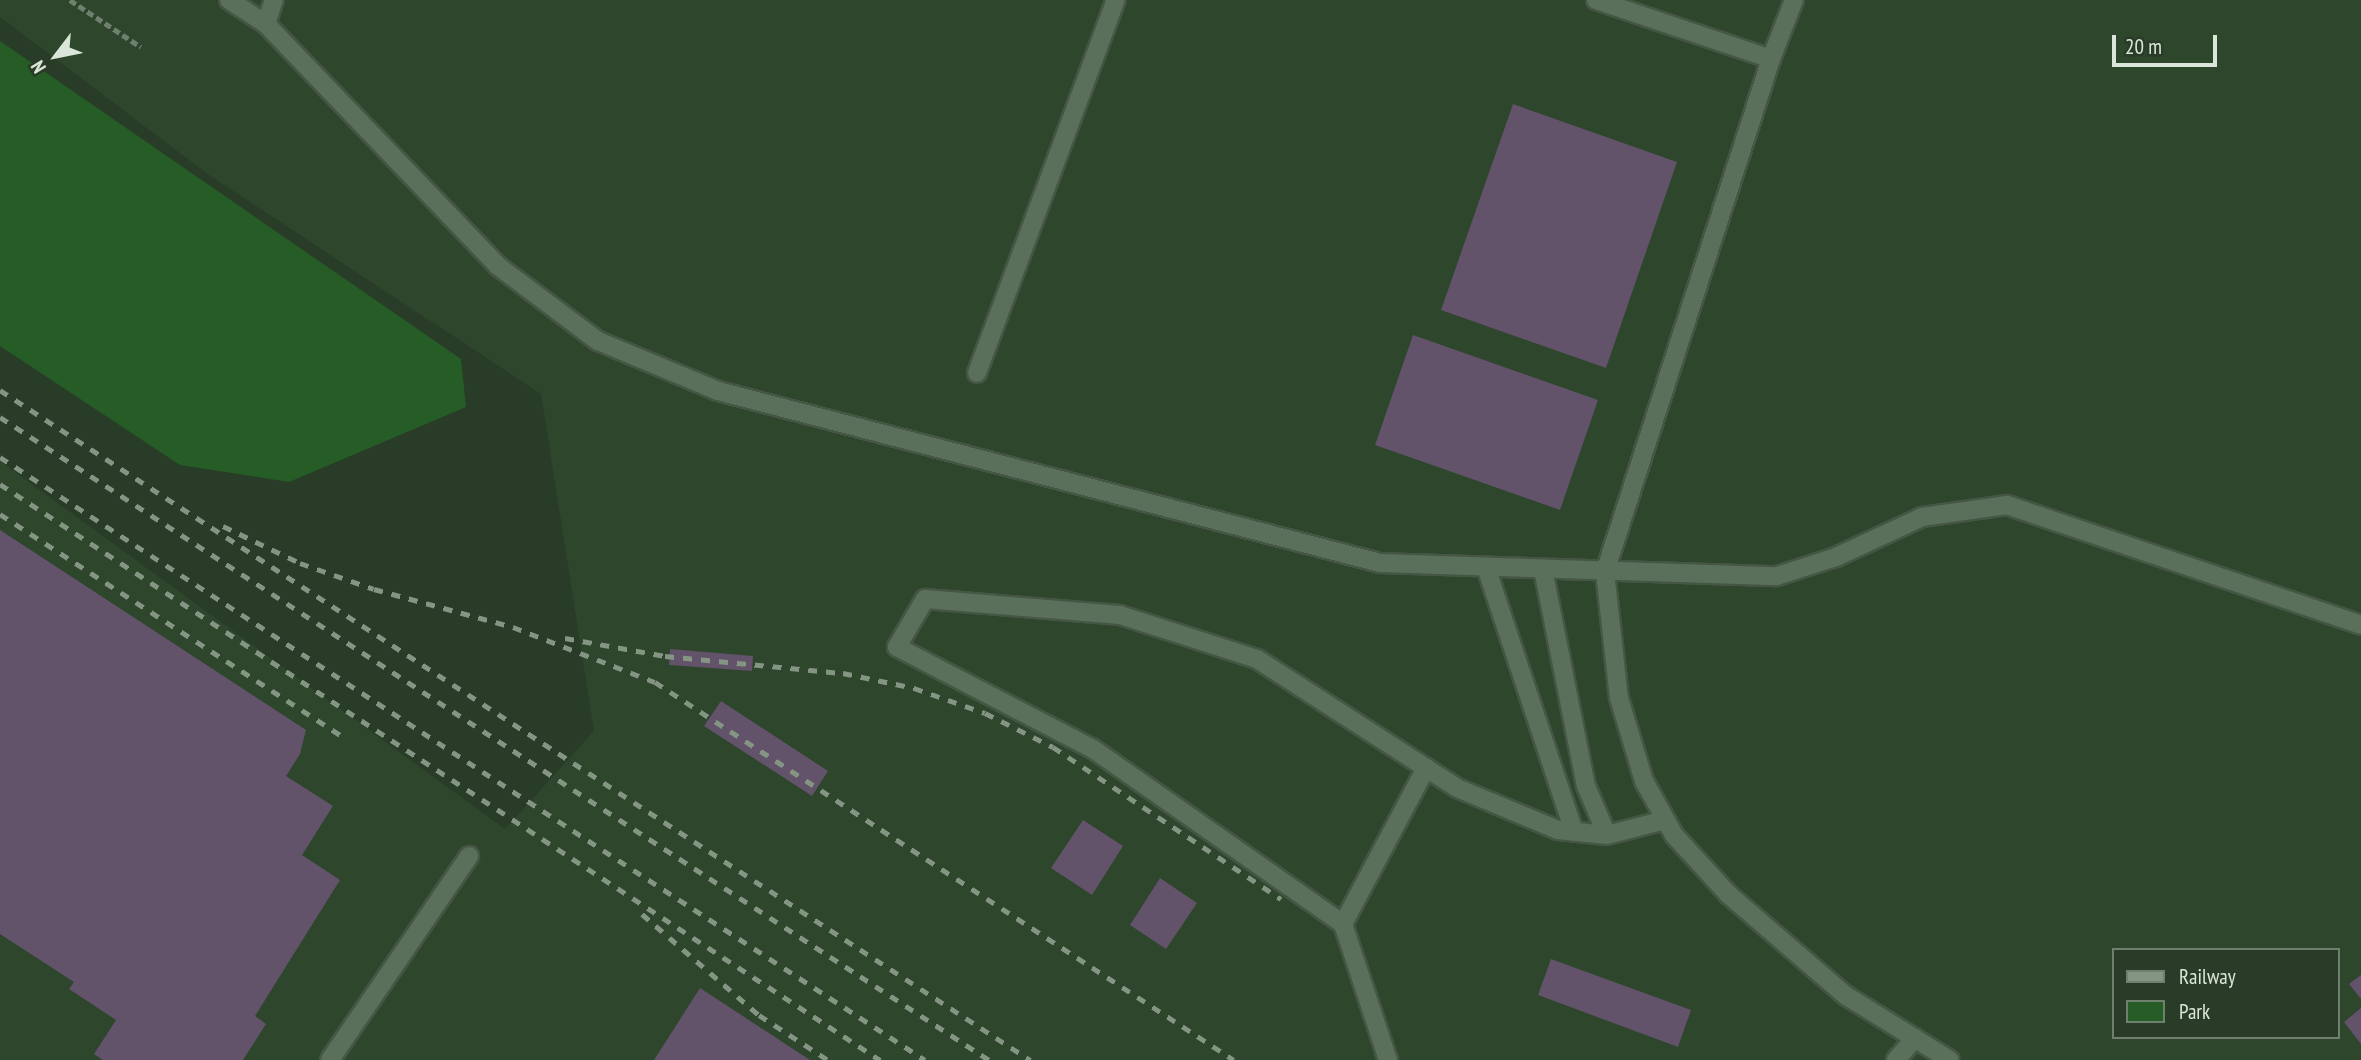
<!DOCTYPE html>
<style>
body{margin:0}
#map{position:relative;width:2361px;height:1060px;overflow:hidden;background:#283c27;font-family:"PT Sans Narrow",sans-serif}
div>[style]{position:absolute}
[style*='--x']{left:calc(var(--x)*1px);top:calc(var(--y)*1px);width:calc(var(--w)*1px);rotate:calc(var(--a)*1deg)}
.built>*{inset:0;background:#2d462c}
.green>*{inset:0;background:#265d27}
.building>*{inset:0;background:#62526a}
.path>*{height:4.5px;margin-top:-2.25px;transform-origin:0;background:repeating-linear-gradient(90deg,#6f806e 0 7px,transparent 0 10.5px)}
.roads{filter:drop-shadow(2px 0 #455644) drop-shadow(-2px 0 #455644) drop-shadow(0 2px #455644) drop-shadow(0 -2px #455644)}
.lane>*{height:18px;margin:-9px;padding:0 9px;transform-origin:9px;border-radius:9px;background:#5b705a}
.rail>*{height:5px;margin-top:-2.5px;transform-origin:0;background:repeating-linear-gradient(90deg,#859584 0 9px,transparent 0 18px)}
span{translate:-50% -50%;white-space:nowrap;text-align:center;line-height:1.15;-webkit-text-stroke:5px #283c27;paint-order:stroke}
.legend{position:absolute;left:2112px;top:948px;width:228px;height:91px;box-sizing:border-box;background:#283c27;border:2px solid #6f806e;margin:0;padding:9px 12px;list-style:none;font-size:21px;color:#dae6d9}
.legend li{display:flex;align-items:center;gap:14px;height:35px}
.legend b{width:35px;border:2px solid #6f806e}
.north{position:absolute;left:21px;top:21px;width:70px;height:70px;-webkit-text-stroke:5px #283c27;paint-order:stroke;rotate:238deg;font-size:19px;font-weight:700;line-height:28px;text-align:center;color:#dae6d9}
.north::after{content:'';display:block;margin:auto;width:24px;height:32px;background:#dae6d9;clip-path:polygon(50% 0,100% 100%,50% 72%,0 100%)}
.scale{position:absolute;left:2112px;top:35px;width:105px;height:32px;box-sizing:border-box;border:4px solid #dae6d9;border-top:0;padding-left:9px;font-size:21px;line-height:24px;white-space:nowrap;color:#dae6d9;-webkit-text-stroke:5px #283c27;paint-order:stroke}
</style>
<div id="map">
<div class="built">
<i style="clip-path:polygon(evenodd,0 0,2361px 0,2361px 1060px,0 1060px,0 461px,505px 829px,594px 731px,541px 394px,209px 175px,0 17px,0 0,2114px 950px,2338px 950px,2338px 1037px,2114px 1037px,2114px 950px)"></i>
</div>
<div class="green">
<i style="clip-path:polygon(0 41px,461px 359px,466px 407px,289px 482px,180px 465px,0 346px)"></i>
</div>
<div class="building">
<i style="clip-path:polygon(1513px 104px,1677px 162px,1606px 368px,1441px 310px)"></i>
<i style="clip-path:polygon(1413px 335px,1598px 400px,1560px 510px,1375px 445px)"></i>
<i style="clip-path:polygon(0 530px,306px 730px,300px 754px,286px 776px,333px 806px,302px 855px,340px 880px,255px 1016px,266px 1024px,243px 1060px,103px 1060px,94px 1054px,116px 1020px,69px 989px,74px 982px,0 934px)"></i>
<i style="clip-path:polygon(670px 649px,753px 656px,752px 671px,669px 665px)"></i>
<i style="clip-path:polygon(721px 701px,828px 771px,812px 796px,704px 726px)"></i>
<i style="clip-path:polygon(1083px 820px,1123px 846px,1092px 895px,1051px 868px)"></i>
<i style="clip-path:polygon(1160px 878px,1197px 903px,1166px 949px,1130px 925px)"></i>
<i style="clip-path:polygon(1551px 959px,1691px 1010px,1678px 1047px,1538px 995px)"></i>
<i style="clip-path:polygon(2361px 975px,2361px 999px,2349px 984px)"></i>
<i style="clip-path:polygon(700px 988px,810px 1060px,654px 1060px)"></i>
<i style="clip-path:polygon(2361px 1008px,2361px 1044px,2344px 1022px)"></i>
</div>
<div class="path">
<i style="--x:70;--y:0;--w:85;--a:33.5"></i>
</div>
<div class="roads">
<div class="lane">
<i style="--x:229;--y:0;--w:44;--a:33"></i>
<i style="--x:266;--y:24;--w:25;--a:-72"></i>
<i style="--x:1596;--y:0;--w:185;--a:18.6"></i>
<i style="--x:1794;--y:0;--w:63;--a:111.3"></i>
<i style="--x:1771;--y:59;--w:539;--a:107.93"></i>
<i style="--x:1605;--y:572;--w:127;--a:83.7"></i>
<i style="--x:1619;--y:698;--w:87;--a:73.2"></i>
<i style="--x:1644;--y:781;--w:62;--a:60.9"></i>
<i style="--x:1674;--y:835;--w:80;--a:47.5"></i>
<i style="--x:1728;--y:894;--w:155;--a:40.8"></i>
<i style="--x:1845;--y:995;--w:123;--a:31.8"></i>
<i style="--x:266;--y:24;--w:335;--a:46.2"></i>
<i style="--x:498;--y:266;--w:125;--a:36.9"></i>
<i style="--x:598;--y:341;--w:130;--a:22.6"></i>
<i style="--x:718;--y:391;--w:684;--a:14.56"></i>
<i style="--x:1380;--y:563;--w:397;--a:1.9"></i>
<i style="--x:1777;--y:576;--w:62;--a:-17.9"></i>
<i style="--x:1836;--y:557;--w:95;--a:-24.9"></i>
<i style="--x:1922;--y:517;--w:86;--a:-8"></i>
<i style="--x:2007;--y:505;--w:374;--a:18.7"></i>
<i style="--x:977;--y:373;--w:398;--a:-69.6"></i>
<i style="--x:1486;--y:567;--w:279;--a:71.6"></i>
<i style="--x:1543;--y:569;--w:221;--a:78.8"></i>
<i style="--x:1586;--y:786;--w:53;--a:66.8"></i>
<i style="--x:1607;--y:835;--w:60;--a:-14.5"></i>
<i style="--x:1343;--y:924;--w:177;--a:-62"></i>
<i style="--x:330;--y:1060;--w:247;--a:-55.7"></i>
<i style="--x:1388;--y:1060;--w:143;--a:-108.3"></i>
<i style="--x:1343;--y:924;--w:305;--a:-145"></i>
<i style="--x:1093;--y:749;--w:221;--a:-152.5"></i>
<i style="--x:897;--y:647;--w:56;--a:-59.7"></i>
<i style="--x:925;--y:599;--w:196;--a:4.7"></i>
<i style="--x:1120;--y:615;--w:144;--a:17.8"></i>
<i style="--x:1257;--y:659;--w:238;--a:32.8"></i>
<i style="--x:1457;--y:788;--w:109;--a:22.6"></i>
<i style="--x:1558;--y:830;--w:49;--a:5.8"></i>
<i style="--x:1896;--y:1060;--w:29;--a:-49"></i>
</div>
</div>
<div class="rail">
<i style="--x:0;--y:390;--w:1229;--a:33.04"></i>
<i style="--x:0;--y:417;--w:1180;--a:33.03"></i>
<i style="--x:0;--y:457;--w:1104;--a:33.1"></i>
<i style="--x:0;--y:484;--w:1052;--a:33.21"></i>
<i style="--x:0;--y:514;--w:410;--a:33"></i>
<i style="--x:223;--y:526;--w:85;--a:25.7"></i>
<i style="--x:300;--y:563;--w:78;--a:19.4"></i>
<i style="--x:374;--y:589;--w:144;--a:15.3"></i>
<i style="--x:513;--y:627;--w:152;--a:21.2"></i>
<i style="--x:655;--y:682;--w:691;--a:33.14"></i>
<i style="--x:565;--y:638;--w:102;--a:10.2"></i>
<i style="--x:665;--y:656;--w:179;--a:5.5"></i>
<i style="--x:843;--y:673;--w:73;--a:11.9"></i>
<i style="--x:914;--y:688;--w:75;--a:19.4"></i>
<i style="--x:985;--y:713;--w:76;--a:26.6"></i>
<i style="--x:1053;--y:747;--w:274;--a:33.7"></i>
<i style="--x:642;--y:914;--w:155;--a:40.8"></i>
<i style="--x:759;--y:1015;--w:82;--a:33.1"></i>
</div>
<ul class="legend">
<li><b style="height:9px;background:#859584"></b>Railway</li>
<li><b style="height:19px;background:#265d27"></b>Park</li>
</ul>
<div class="north">N</div>
<div class="scale">20 m</div>
</div>
